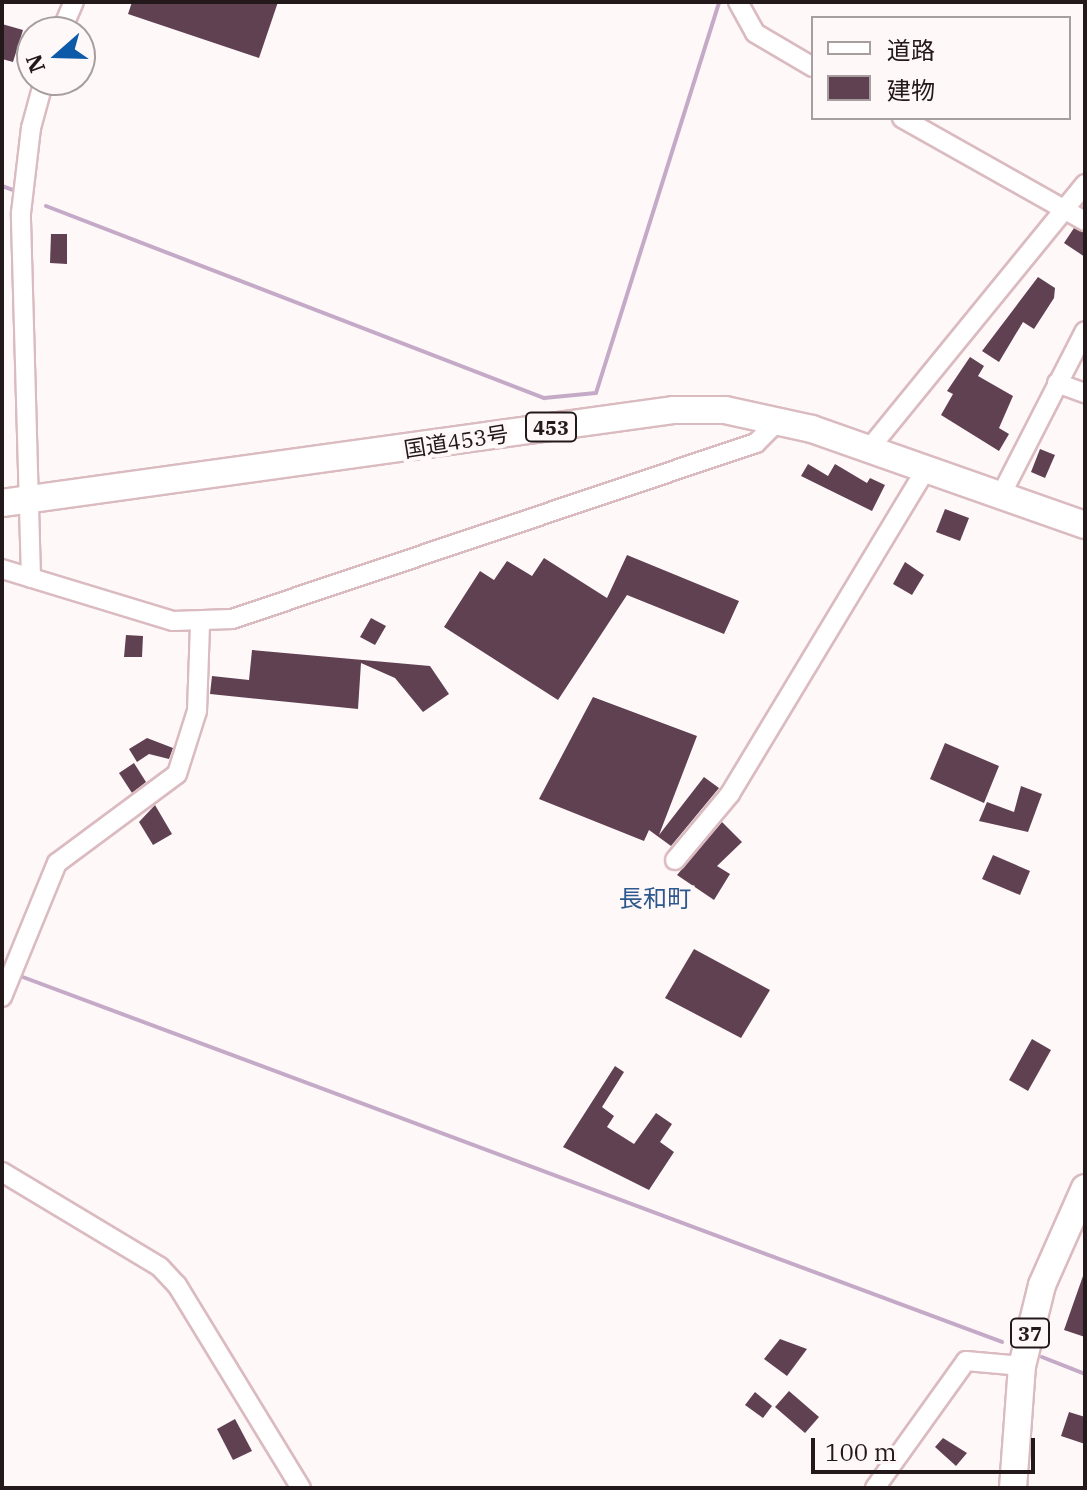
<!DOCTYPE html>
<meta charset="utf-8">
<style>
body{margin:0}
#map{position:relative;width:1087px;height:1490px;overflow:hidden;background:#fff8f9;font-family:"IBM Plex Serif","Noto Sans JP",serif}
div>[style]{position:absolute}
[style*='--x']{left:calc(var(--x)*1px);top:calc(var(--y)*1px);width:calc(var(--w)*1px);rotate:calc(var(--a)*1deg)}
.stream>*{height:4px;margin:-2px;padding:0 2px;transform-origin:2px;border-radius:2px;background:#c5aac8}
.building>*{inset:0;background:#604152}
.roads{filter:drop-shadow(2px 0 #dabbc0) drop-shadow(-2px 0 #dabbc0) drop-shadow(0 2px #dabbc0) drop-shadow(0 -2px #dabbc0)}
.minor>*{height:18px;margin:-9px;padding:0 9px;transform-origin:9px;border-radius:9px;background:#fff}
.highway>*{height:26px;margin:-13px;padding:0 13px;transform-origin:13px;border-radius:13px;background:#fff}
span{translate:-50% -50%;white-space:nowrap;text-align:center;line-height:1.15;-webkit-text-stroke:8px #fff8f9;paint-order:stroke}
.shield-label span{padding:2px 6px;background:#fff8f9;border:2px solid;border-radius:6px;-webkit-text-stroke-width:0}
.shield-label{font-size:20px;color:#23181a;font-weight:700}
.street-label{font-size:22px;color:#23181a}
.neighbourhood-label{font-size:24px;color:#2d598e}
.frame{position:absolute;inset:0;border:4px solid #23181a;pointer-events:none}
.legend{position:absolute;left:811px;top:16px;width:260px;height:104px;box-sizing:border-box;background:#fff8f9;border:2px solid #a79ea0;margin:0;padding:10px 14px;list-style:none;font-size:24px;color:#23181a}
.legend li{display:flex;align-items:center;gap:16px;height:40px}
.legend b{width:40px;border:2px solid #a79ea0}
.north{position:absolute;left:16px;top:16px;width:80px;height:80px;box-sizing:border-box;background:#fff8f9;border:2px solid #a79ea0;border-radius:50%;rotate:250deg;font-size:22px;font-weight:700;line-height:32px;text-align:center;color:#23181a}
.north::after{content:'';display:block;margin:auto;width:28px;height:36px;background:#0d5aa9;clip-path:polygon(50% 0,100% 100%,50% 72%,0 100%)}
.scale{position:absolute;left:811px;top:1438px;width:224px;height:36px;box-sizing:border-box;border:4px solid #23181a;border-top:0;padding-left:10px;font-size:24px;line-height:28px;white-space:nowrap;color:#23181a;-webkit-text-stroke:6px #fff8f9;paint-order:stroke}
</style>
<div id="map">
<div class="stream">
<i style="--x:2;--y:186;--w:12;--a:20"></i>
<i style="--x:46;--y:206;--w:534;--a:21.08"></i>
<i style="--x:544;--y:398;--w:52;--a:-5.5"></i>
<i style="--x:596;--y:393;--w:410;--a:-72.5"></i>
<i style="--x:20;--y:976;--w:1048;--a:20.44"></i>
<i style="--x:1042;--y:1357;--w:46;--a:21.6"></i>
</div>
<div class="building">
<i style="clip-path:polygon(132px 2px,278px 2px,259px 58px,128px 14px)"></i>
<i style="clip-path:polygon(2px 24px,23px 30px,13px 62px,2px 59px)"></i>
<i style="clip-path:polygon(1074px 228px,1085px 233px,1085px 257px,1064px 243px)"></i>
<i style="clip-path:polygon(51px 234px,67px 234px,67px 264px,50px 263px)"></i>
<i style="clip-path:polygon(1038px 277px,1055px 288px,1054px 298px,1034px 329px,1023px 322px,999px 362px,982px 351px)"></i>
<i style="clip-path:polygon(970px 357px,984px 366px,978px 376px,1013px 396px,999px 428px,1009px 434px,999px 451px,941px 415px,953px 394px,947px 391px)"></i>
<i style="clip-path:polygon(1040px 449px,1055px 455px,1045px 478px,1031px 472px)"></i>
<i style="clip-path:polygon(808px 464px,828px 476px,835px 464px,867px 483px,870px 478px,885px 485px,872px 511px,801px 476px)"></i>
<i style="clip-path:polygon(945px 509px,969px 518px,960px 541px,936px 532px)"></i>
<i style="clip-path:polygon(627px 555px,739px 601px,724px 634px,627px 595px,558px 700px,444px 627px,480px 571px,494px 580px,507px 561px,532px 576px,544px 558px,607px 598px)"></i>
<i style="clip-path:polygon(905px 562px,924px 575px,912px 595px,893px 584px)"></i>
<i style="clip-path:polygon(371px 618px,386px 626px,375px 645px,360px 637px)"></i>
<i style="clip-path:polygon(126px 635px,143px 636px,142px 657px,124px 657px)"></i>
<i style="clip-path:polygon(252px 650px,430px 666px,449px 694px,423px 712px,395px 678px,361px 663px,358px 709px,210px 694px,212px 676px,249px 680px)"></i>
<i style="clip-path:polygon(593px 697px,697px 736px,659px 835px,704px 777px,719px 788px,671px 846px,649px 830px,644px 841px,539px 799px)"></i>
<i style="clip-path:polygon(147px 738px,173px 748px,169px 759px,149px 754px,137px 762px,129px 749px)"></i>
<i style="clip-path:polygon(945px 743px,999px 766px,984px 803px,930px 779px)"></i>
<i style="clip-path:polygon(134px 763px,146px 782px,132px 793px,119px 773px)"></i>
<i style="clip-path:polygon(1021px 786px,1042px 794px,1028px 832px,979px 821px,987px 802px,1014px 812px)"></i>
<i style="clip-path:polygon(155px 805px,172px 834px,153px 845px,139px 822px)"></i>
<i style="clip-path:polygon(722px 822px,742px 842px,717px 866px,730px 874px,714px 900px,677px 875px)"></i>
<i style="clip-path:polygon(993px 855px,1030px 871px,1020px 895px,982px 879px)"></i>
<i style="clip-path:polygon(694px 949px,770px 990px,741px 1038px,665px 998px)"></i>
<i style="clip-path:polygon(1032px 1039px,1051px 1050px,1028px 1091px,1009px 1080px)"></i>
<i style="clip-path:polygon(615px 1066px,624px 1072px,602px 1107px,614px 1116px,607px 1127px,634px 1144px,656px 1113px,672px 1124px,660px 1142px,674px 1152px,649px 1190px,563px 1147px)"></i>
<i style="clip-path:polygon(1083px 1276px,1085px 1276px,1085px 1337px,1064px 1330px)"></i>
<i style="clip-path:polygon(780px 1339px,807px 1349px,787px 1376px,764px 1359px)"></i>
<i style="clip-path:polygon(789px 1391px,819px 1417px,805px 1433px,775px 1407px)"></i>
<i style="clip-path:polygon(755px 1392px,772px 1406px,763px 1418px,745px 1405px)"></i>
<i style="clip-path:polygon(1069px 1412px,1085px 1417px,1085px 1444px,1061px 1436px)"></i>
<i style="clip-path:polygon(235px 1419px,252px 1451px,233px 1460px,217px 1429px)"></i>
<i style="clip-path:polygon(943px 1438px,967px 1453px,956px 1466px,935px 1447px)"></i>
</div>
<div class="roads">
<div class="minor">
<i style="--x:738;--y:2;--w:35;--a:61"></i>
<i style="--x:755;--y:33;--w:67;--a:30.4"></i>
<i style="--x:61;--y:32;--w:33;--a:-67"></i>
<i style="--x:902;--y:118;--w:210;--a:29.4"></i>
<i style="--x:1057;--y:383;--w:30;--a:20"></i>
<i style="--x:869;--y:449;--w:342;--a:-50.8"></i>
<i style="--x:1001;--y:495;--w:184;--a:-62.9"></i>
<i style="--x:2;--y:569;--w:179;--a:16.9"></i>
<i style="--x:173;--y:621;--w:59;--a:-1.9"></i>
<i style="--x:232;--y:619;--w:553;--a:-18.57"></i>
<i style="--x:756;--y:443;--w:33;--a:-45"></i>
<i style="--x:31;--y:578;--w:365;--a:-91.6"></i>
<i style="--x:21;--y:213;--w:86;--a:-83.3"></i>
<i style="--x:31;--y:128;--w:50;--a:-74.8"></i>
<i style="--x:675;--y:860;--w:86;--a:-50.2"></i>
<i style="--x:730;--y:794;--w:380;--a:-58.9"></i>
<i style="--x:2;--y:997;--w:145;--a:-67.7"></i>
<i style="--x:57;--y:863;--w:149;--a:-36.6"></i>
<i style="--x:177;--y:774;--w:66;--a:-72.4"></i>
<i style="--x:197;--y:711;--w:88;--a:-88"></i>
<i style="--x:2;--y:1172;--w:184;--a:31"></i>
<i style="--x:160;--y:1267;--w:25;--a:47"></i>
<i style="--x:177;--y:1285;--w:238;--a:58.6"></i>
<i style="--x:875;--y:1488;--w:156;--a:-54.4"></i>
<i style="--x:966;--y:1361;--w:56;--a:5.1"></i>
</div>
<div class="highway">
<i style="--x:2;--y:503;--w:677;--a:-7.89"></i>
<i style="--x:673;--y:410;--w:52;--a:0"></i>
<i style="--x:725;--y:410;--w:89;--a:12.3"></i>
<i style="--x:812;--y:429;--w:289;--a:19.4"></i>
<i style="--x:1013;--y:1488;--w:122;--a:-85.8"></i>
<i style="--x:1022;--y:1366;--w:83;--a:-76.1"></i>
<i style="--x:1042;--y:1285;--w:106;--a:-66.1"></i>
</div>
</div>
<div class="shield-label">
<span style="left:551px;top:427px">453</span>
<span style="left:1030px;top:1333px">37</span>
</div>
<div class="street-label">
<span style="left:456px;top:441px;rotate:-9deg">国道453号</span>
</div>
<div class="neighbourhood-label">
<span style="left:655px;top:899px">長和町</span>
</div>
<div class="frame"></div>
<ul class="legend">
<li><b style="height:10px;background:#fff"></b>道路</li>
<li><b style="height:22px;background:#604152"></b>建物</li>
</ul>
<div class="north">N</div>
<div class="scale">100 m</div>
</div>
